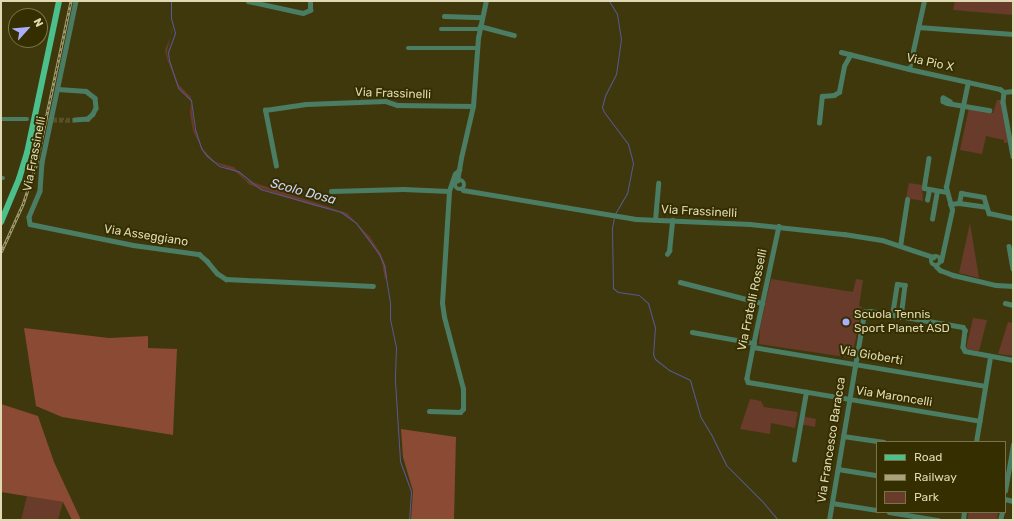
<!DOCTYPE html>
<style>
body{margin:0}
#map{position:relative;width:1014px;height:521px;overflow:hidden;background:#3f380c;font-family:Rubik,sans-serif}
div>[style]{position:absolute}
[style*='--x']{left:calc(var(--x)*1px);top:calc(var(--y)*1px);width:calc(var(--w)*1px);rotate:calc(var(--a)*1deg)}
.green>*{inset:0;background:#683b2b}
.forest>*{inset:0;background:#8a4a33}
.stream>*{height:1px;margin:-0.5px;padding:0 0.5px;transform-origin:0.5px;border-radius:0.5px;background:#585a95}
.minor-tunnel>*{height:4.5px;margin-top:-2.25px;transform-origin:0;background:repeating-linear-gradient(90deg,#575025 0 4.5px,transparent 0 6.5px)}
.minor>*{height:4.5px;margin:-2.25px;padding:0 2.25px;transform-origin:2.25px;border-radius:2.25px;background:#4a7d63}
.minor>.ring{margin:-2.25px;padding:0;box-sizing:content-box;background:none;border:4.5px solid #4a7d63;border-radius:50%}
.major>*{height:6px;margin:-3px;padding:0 3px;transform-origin:3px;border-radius:3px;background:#4cc08c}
.rail>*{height:2.5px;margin-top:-1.25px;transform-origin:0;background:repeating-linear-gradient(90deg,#342e01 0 3px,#a7a279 0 6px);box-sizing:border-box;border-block:1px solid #a7a279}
.dots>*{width:11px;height:11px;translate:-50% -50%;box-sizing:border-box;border:2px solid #342e01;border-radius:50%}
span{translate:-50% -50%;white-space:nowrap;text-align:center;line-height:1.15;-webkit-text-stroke:4px #342e01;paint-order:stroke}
.street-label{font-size:12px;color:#dfdab3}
.poi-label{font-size:12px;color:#dfdab3}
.left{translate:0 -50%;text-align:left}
.water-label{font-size:13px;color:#cfd3f7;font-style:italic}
.frame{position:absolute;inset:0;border:2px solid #dfdab3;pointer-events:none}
.legend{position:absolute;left:876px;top:441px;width:130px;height:72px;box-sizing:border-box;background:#342e01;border:1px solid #787348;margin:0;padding:5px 7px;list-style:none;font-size:12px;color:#dfdab3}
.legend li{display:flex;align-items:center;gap:8px;height:20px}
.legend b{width:20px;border:1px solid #787348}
.north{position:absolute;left:8px;top:8px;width:40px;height:40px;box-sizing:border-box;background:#342e01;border:1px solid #787348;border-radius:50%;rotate:63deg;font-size:11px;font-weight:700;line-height:16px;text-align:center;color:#dfdab3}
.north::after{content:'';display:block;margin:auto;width:14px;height:18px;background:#abaffb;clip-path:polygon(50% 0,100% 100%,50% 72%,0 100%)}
</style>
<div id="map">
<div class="green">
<i style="clip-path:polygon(955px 1px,1013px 1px,1013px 15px,953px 10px)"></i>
<i style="clip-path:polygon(172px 25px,172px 32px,167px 51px,168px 58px,179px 85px,191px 97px,194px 128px,202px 148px,215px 162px,234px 167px,246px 180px,347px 213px,370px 237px,381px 254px,386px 267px,387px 279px,385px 279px,381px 258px,356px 223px,347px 216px,339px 211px,315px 206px,250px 185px,236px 172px,213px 162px,204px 153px,193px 131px,190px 114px,191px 101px,179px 89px,167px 59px,165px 50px,171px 36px)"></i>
<i style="clip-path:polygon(997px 100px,1001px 100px,1008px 143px,1004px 143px,1004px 140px,986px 136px,982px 154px,960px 150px,969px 108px,993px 113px)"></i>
<i style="clip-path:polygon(909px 183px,922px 185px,923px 201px,906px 198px)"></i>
<i style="clip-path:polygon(970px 223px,979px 278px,959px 273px)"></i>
<i style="clip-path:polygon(771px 279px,853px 292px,856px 279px,863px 280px,859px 306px,862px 307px,852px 358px,759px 344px,760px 327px)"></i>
<i style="clip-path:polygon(973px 318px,987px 320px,979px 351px,966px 349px)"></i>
<i style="clip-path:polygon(1008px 322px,1013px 323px,1013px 356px,998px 354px)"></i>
<i style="clip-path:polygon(750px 399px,761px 401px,764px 407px,798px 412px,795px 428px,771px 423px,770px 434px,740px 429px)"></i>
<i style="clip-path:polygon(802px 416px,816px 419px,815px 427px,800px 424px)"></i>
<i style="clip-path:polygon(27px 496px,63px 502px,58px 520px,21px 520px)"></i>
<i style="clip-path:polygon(969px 512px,998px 512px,997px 520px,967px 520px)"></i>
</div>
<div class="forest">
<i style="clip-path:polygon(24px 328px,109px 338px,148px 336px,148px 348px,177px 349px,173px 435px,62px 417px,36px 406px)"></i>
<i style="clip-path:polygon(1px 404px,38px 416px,54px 462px,81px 520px,72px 520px,63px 502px,1px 492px)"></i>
<i style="clip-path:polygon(401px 429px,456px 437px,454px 520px,411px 520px,413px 491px,403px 457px)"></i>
</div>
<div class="stream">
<i style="--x:171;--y:1;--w:17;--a:90"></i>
<i style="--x:171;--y:18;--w:16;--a:75"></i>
<i style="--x:175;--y:33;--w:20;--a:110"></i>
<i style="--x:168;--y:52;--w:8;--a:83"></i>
<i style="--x:169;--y:60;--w:29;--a:72"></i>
<i style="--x:178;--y:88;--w:18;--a:43"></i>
<i style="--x:191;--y:100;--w:29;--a:82"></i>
<i style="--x:195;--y:129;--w:20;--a:72"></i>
<i style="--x:201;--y:148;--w:9;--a:54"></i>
<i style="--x:206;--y:155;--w:17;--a:40"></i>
<i style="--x:219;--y:166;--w:20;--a:15"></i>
<i style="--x:238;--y:171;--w:28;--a:39"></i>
<i style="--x:260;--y:189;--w:84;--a:15.9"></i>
<i style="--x:341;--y:212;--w:19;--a:36"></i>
<i style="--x:356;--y:223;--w:36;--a:53"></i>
<i style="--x:378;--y:252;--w:14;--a:65"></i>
<i style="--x:384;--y:265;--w:37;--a:81"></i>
<i style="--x:390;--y:302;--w:17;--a:90"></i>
<i style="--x:390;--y:319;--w:29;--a:78"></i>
<i style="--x:396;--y:347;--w:34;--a:92"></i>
<i style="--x:395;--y:381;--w:80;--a:86.4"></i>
<i style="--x:400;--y:461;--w:33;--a:70"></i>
<i style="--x:411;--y:492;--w:28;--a:94"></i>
<i style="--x:609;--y:1;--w:15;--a:58"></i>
<i style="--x:617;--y:14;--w:25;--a:81"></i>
<i style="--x:621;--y:39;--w:35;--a:98"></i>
<i style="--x:616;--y:74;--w:25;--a:117"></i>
<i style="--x:605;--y:96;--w:11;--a:105"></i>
<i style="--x:602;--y:107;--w:5;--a:68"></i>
<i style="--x:604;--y:112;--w:40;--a:53"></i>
<i style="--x:628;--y:144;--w:20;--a:75"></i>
<i style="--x:633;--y:163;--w:31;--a:101"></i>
<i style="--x:627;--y:193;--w:24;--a:120"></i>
<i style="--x:614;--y:217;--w:11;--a:100"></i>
<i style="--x:612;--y:228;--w:60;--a:89"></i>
<i style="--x:613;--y:288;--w:6;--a:39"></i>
<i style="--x:618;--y:292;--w:21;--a:8"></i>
<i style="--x:639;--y:295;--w:12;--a:42"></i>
<i style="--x:648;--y:303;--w:25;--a:74"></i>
<i style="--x:655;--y:327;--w:27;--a:94"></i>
<i style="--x:653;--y:354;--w:5;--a:68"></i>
<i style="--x:655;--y:359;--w:18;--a:38"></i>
<i style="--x:669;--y:370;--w:23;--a:25"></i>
<i style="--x:690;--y:380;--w:37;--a:74"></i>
<i style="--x:700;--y:416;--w:21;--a:59"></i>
<i style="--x:711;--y:434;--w:34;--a:64"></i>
<i style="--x:726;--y:465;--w:51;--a:45"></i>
<i style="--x:762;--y:501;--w:25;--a:50"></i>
</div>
<div class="minor-tunnel">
<i style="--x:33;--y:119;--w:42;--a:1.4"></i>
</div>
<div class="minor">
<i style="--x:76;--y:1;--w:165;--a:101.9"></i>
<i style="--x:42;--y:162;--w:29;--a:94"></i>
<i style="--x:40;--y:191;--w:28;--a:113"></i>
<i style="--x:29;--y:217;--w:7;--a:82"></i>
<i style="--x:30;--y:224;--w:105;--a:11.5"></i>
<i style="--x:133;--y:245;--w:67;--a:7.8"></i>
<i style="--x:199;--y:254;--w:11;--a:41"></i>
<i style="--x:207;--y:261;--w:16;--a:50"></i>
<i style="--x:217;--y:273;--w:11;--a:34"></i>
<i style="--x:226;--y:279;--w:147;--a:2.7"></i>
<i style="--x:248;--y:1;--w:56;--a:12.3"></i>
<i style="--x:303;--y:13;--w:8;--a:-23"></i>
<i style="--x:310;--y:10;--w:9;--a:-90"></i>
<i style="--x:444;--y:16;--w:38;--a:2"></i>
<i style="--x:480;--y:26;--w:35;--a:15"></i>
<i style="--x:918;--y:27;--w:95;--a:4.2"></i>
<i style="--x:441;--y:29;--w:38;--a:0"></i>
<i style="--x:408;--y:48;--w:69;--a:0"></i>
<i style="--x:841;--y:52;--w:70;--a:14"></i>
<i style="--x:909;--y:69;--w:93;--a:12.4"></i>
<i style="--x:1000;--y:89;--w:5;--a:37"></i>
<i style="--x:909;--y:69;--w:70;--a:-77.6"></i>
<i style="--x:58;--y:89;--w:28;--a:4"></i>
<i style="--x:86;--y:91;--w:11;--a:38"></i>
<i style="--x:95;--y:98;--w:10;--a:84"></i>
<i style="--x:96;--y:108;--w:7;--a:117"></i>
<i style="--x:93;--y:114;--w:7;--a:135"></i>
<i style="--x:88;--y:119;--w:13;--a:176"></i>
<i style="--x:1004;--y:92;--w:10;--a:96"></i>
<i style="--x:1003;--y:102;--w:55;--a:79.5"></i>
<i style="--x:1004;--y:92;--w:9;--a:-6"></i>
<i style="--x:950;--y:102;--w:8;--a:-150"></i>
<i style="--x:943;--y:98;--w:3;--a:90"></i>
<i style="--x:943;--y:101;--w:4;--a:27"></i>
<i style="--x:947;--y:103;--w:43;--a:9.5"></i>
<i style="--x:1;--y:119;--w:26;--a:0"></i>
<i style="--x:819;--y:123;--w:27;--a:-84"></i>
<i style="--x:822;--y:96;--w:12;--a:-5"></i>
<i style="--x:834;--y:95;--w:6;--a:-31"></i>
<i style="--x:839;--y:92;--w:26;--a:-79"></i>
<i style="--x:844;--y:66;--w:13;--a:-61"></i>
<i style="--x:929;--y:158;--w:30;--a:99"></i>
<i style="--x:924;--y:188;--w:22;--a:10"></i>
<i style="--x:276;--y:166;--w:57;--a:-101.1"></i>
<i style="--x:265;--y:110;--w:41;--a:-8.3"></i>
<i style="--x:306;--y:104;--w:79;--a:-2.2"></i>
<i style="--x:385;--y:101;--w:13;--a:18"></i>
<i style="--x:397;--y:105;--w:76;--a:0.8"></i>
<i style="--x:1;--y:178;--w:2;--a:0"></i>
<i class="ring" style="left:455px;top:180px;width:5.5px;height:5.5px"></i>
<i style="--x:457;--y:181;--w:23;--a:-80"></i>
<i style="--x:461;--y:158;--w:53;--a:-77"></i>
<i style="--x:473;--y:106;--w:68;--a:-85.8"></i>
<i style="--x:478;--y:38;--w:38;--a:-78"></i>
<i style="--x:463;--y:190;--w:175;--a:9.5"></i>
<i style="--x:636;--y:219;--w:114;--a:2.5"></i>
<i style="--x:750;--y:224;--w:95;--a:6.1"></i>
<i style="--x:844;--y:234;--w:38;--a:9"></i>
<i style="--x:882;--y:240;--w:54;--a:18.4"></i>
<i style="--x:331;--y:191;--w:72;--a:-1.6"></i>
<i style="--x:403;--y:189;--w:46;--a:2.5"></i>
<i style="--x:927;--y:200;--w:10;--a:-79"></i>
<i style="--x:959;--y:203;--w:27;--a:8"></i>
<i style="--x:950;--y:204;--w:9;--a:-6"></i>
<i style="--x:959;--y:203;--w:10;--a:-79"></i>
<i style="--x:961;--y:193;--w:23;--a:10"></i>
<i style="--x:984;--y:197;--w:17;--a:73"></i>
<i style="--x:989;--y:213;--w:25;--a:12"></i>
<i style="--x:932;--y:219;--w:28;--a:-80"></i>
<i style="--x:655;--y:220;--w:37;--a:-85"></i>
<i style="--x:779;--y:226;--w:124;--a:102.1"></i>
<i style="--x:753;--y:347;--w:32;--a:101"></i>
<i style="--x:747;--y:378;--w:4;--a:76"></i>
<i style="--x:748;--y:382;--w:235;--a:9.5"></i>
<i style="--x:900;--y:246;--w:47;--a:-81.3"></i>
<i style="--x:1009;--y:246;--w:23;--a:80"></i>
<i style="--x:667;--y:254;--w:4;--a:-56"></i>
<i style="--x:669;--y:251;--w:31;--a:-84"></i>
<i class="ring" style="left:931.5px;top:256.5px;width:4.5px;height:4.5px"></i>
<i style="--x:941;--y:261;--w:52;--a:-77.8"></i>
<i style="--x:952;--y:210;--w:24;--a:-105"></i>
<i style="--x:946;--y:187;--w:107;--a:-78.2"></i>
<i style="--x:936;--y:266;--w:6;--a:45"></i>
<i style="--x:940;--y:270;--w:14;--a:21"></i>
<i style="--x:953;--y:275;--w:44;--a:13.1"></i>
<i style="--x:996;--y:285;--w:17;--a:3"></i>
<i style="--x:680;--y:282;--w:85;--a:14.4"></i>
<i style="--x:1005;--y:303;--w:8;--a:14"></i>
<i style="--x:892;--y:315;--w:31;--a:-81"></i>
<i style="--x:897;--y:284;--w:8;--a:7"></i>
<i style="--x:905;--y:285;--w:32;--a:97"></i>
<i style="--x:692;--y:332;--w:63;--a:10.1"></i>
<i style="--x:753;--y:347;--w:235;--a:9.5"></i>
<i style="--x:429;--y:411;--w:31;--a:2"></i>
<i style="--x:460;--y:412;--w:4;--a:-45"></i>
<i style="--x:463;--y:409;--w:20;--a:-90"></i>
<i style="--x:463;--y:389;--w:74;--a:-104.8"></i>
<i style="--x:444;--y:317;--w:14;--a:-98"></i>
<i style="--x:442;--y:303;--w:112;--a:-86.4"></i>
<i style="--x:449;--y:191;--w:18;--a:-71"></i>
<i style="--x:455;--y:174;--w:6;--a:-45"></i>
<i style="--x:843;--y:436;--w:41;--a:8.3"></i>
<i style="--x:976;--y:442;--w:86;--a:-80.6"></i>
<i style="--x:794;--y:460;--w:69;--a:-80"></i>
<i style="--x:838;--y:469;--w:39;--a:9"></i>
<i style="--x:1005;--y:491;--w:47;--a:-80.1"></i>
<i style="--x:1005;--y:499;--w:8;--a:14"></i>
<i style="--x:832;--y:503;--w:46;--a:8.8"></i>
<i style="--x:889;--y:512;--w:50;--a:9.3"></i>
<i style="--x:829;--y:520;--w:211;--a:-80.4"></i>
<i style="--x:864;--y:312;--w:6;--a:-9"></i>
<i style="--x:870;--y:311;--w:94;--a:9.8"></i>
<i style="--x:963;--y:327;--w:4;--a:56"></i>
<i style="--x:965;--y:330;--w:17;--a:97"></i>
<i style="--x:963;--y:347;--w:4;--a:63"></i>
<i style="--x:965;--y:351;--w:49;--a:10.6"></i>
<i style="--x:963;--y:520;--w:8;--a:-83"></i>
<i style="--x:1000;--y:520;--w:8;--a:-76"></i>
</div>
<div class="major">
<i style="--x:1;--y:222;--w:47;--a:-67.3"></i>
<i style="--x:19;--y:179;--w:27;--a:-73"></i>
<i style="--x:27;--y:153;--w:155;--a:-78.1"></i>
</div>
<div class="rail">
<i style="--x:1;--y:252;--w:53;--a:-65.4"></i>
<i style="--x:23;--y:204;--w:41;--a:-71.6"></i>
<i style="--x:36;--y:165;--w:168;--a:-78"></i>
</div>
<div class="dots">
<i style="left:846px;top:322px;background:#abaffb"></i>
</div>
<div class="street-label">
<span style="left:930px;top:63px;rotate:12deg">Via Pio X</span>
<span style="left:393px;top:94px;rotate:2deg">Via Frassinelli</span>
<span style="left:35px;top:154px;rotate:-79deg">Via Frassinelli</span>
<span style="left:699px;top:212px;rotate:3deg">Via Frassinelli</span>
<span style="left:146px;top:236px;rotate:9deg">Via Asseggiano</span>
<span style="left:753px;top:300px;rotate:-78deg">Via Fratelli Rosselli</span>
<span style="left:871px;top:356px;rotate:10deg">Via Gioberti</span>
<span style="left:894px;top:397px;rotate:9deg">Via Maroncelli</span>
<span style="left:832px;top:440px;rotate:-81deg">Via Francesco Baracca</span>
</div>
<div class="poi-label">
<span class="left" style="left:854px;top:322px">Scuola Tennis<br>Sport Planet ASD</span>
</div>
<div class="water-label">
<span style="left:303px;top:192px;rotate:15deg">Scolo Dosa</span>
</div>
<div class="frame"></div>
<ul class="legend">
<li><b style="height:5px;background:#4cc08c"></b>Road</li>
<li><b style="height:5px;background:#a7a279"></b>Railway</li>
<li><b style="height:11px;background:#683b2b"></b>Park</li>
</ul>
<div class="north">N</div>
</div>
